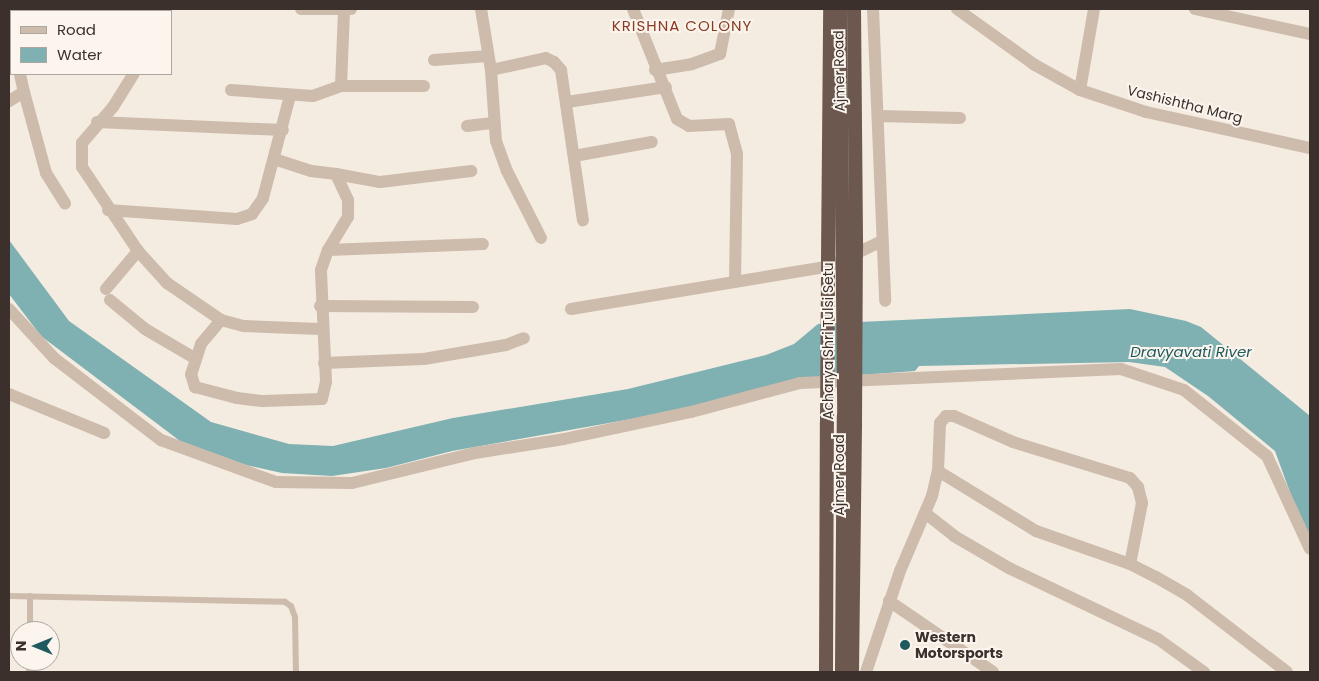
<!DOCTYPE html>
<style>
body{margin:0}
#map{position:relative;width:1319px;height:681px;overflow:hidden;background:#f4ebe1;font-family:Poppins,sans-serif}
div>[style]{position:absolute}
[style*='--x']{left:calc(var(--x)*1px);top:calc(var(--y)*1px);width:calc(var(--w)*1px);rotate:calc(var(--a)*1deg)}
.water>*{inset:0;background:#7fb0b2}
.service>*{height:6px;margin:-3px;padding:0 3px;transform-origin:3px;border-radius:3px;background:#cdbbac}
.minor>*{height:12px;margin:-6px;padding:0 6px;transform-origin:6px;border-radius:6px;background:#cdbbac}
.tertiary>*{height:12px;margin:-6px;padding:0 6px;transform-origin:6px;border-radius:6px;background:#cdbbac}
.trunk>*{height:14px;margin:-7px;padding:0 7px;transform-origin:7px;border-radius:7px;background:#6c584f}
.trunk-bridge>*{height:14px;margin:-7px;padding:0 7px;transform-origin:7px;border-radius:7px;background:#6c584f}
.dots>*{width:14px;height:14px;translate:-50% -50%;box-sizing:border-box;border:2px solid #fbf5ee;border-radius:50%}
span{translate:-50% -50%;white-space:nowrap;text-align:center;line-height:1.15;-webkit-text-stroke:4px #fbf5ee;paint-order:stroke}
.street-label{font-size:14px;color:#3b302b}
.poi-label{font-size:14px;color:#3b302b;font-weight:700}
.left{translate:0 -50%;text-align:left}
.neighbourhood-label{font-size:15px;color:#8c3b22;letter-spacing:1px}
.water-label{font-size:15px;color:#1f5a5e;font-style:italic}
.frame{position:absolute;inset:0;border:10px solid #3b302b;pointer-events:none}
.legend{position:absolute;left:10px;top:10px;width:162px;height:65px;box-sizing:border-box;background:#fbf5ee;border:1px solid #aea6a0;margin:0;padding:6px 9px;list-style:none;font-size:15px;color:#3b302b}
.legend li{display:flex;align-items:center;gap:10px;height:25px}
.legend b{width:25px;border:1px solid #aea6a0}
.north{position:absolute;left:10px;top:621px;width:50px;height:50px;box-sizing:border-box;background:#fbf5ee;border:1px solid #aea6a0;border-radius:50%;rotate:270deg;font-size:14px;font-weight:700;line-height:20px;text-align:center;color:#3b302b}
.north::after{content:'';display:block;margin:auto;width:18px;height:22px;background:#1f5a5e;clip-path:polygon(50% 0,100% 100%,50% 72%,0 100%)}
</style>
<div id="map">
<div class="water">
<i style="clip-path:polygon(9px 240px,69px 321px,211px 422px,289px 444px,333px 446px,453px 418px,628px 389px,766px 355px,794px 344px,818px 324px,1130px 309px,1186px 321px,1201px 327px,1310px 416px,1310px 547px,1275px 451px,1208px 396px,1165px 367px,1129px 362px,919px 366px,915px 371px,819px 378px,648px 416px,452px 451px,386px 468px,332px 476px,282px 473px,246px 465px,180px 441px,41px 336px,9px 294px)"></i>
</div>
<div class="service">
<i style="--x:9;--y:596;--w:276;--a:1.2"></i>
<i style="--x:285;--y:602;--w:7;--a:34"></i>
<i style="--x:291;--y:606;--w:12;--a:70"></i>
<i style="--x:295;--y:617;--w:55;--a:89"></i>
<i style="--x:30;--y:631;--w:35;--a:-90"></i>
<i style="--x:29;--y:672;--w:11;--a:-85"></i>
</div>
<div class="minor">
<i style="--x:301;--y:9;--w:50;--a:0"></i>
<i style="--x:481;--y:9;--w:62;--a:80.7"></i>
<i style="--x:491;--y:70;--w:71;--a:86"></i>
<i style="--x:496;--y:141;--w:32;--a:70"></i>
<i style="--x:507;--y:171;--w:75;--a:63.1"></i>
<i style="--x:633;--y:9;--w:118;--a:68.2"></i>
<i style="--x:677;--y:119;--w:14;--a:30"></i>
<i style="--x:689;--y:126;--w:40;--a:-2.9"></i>
<i style="--x:729;--y:124;--w:31;--a:75"></i>
<i style="--x:737;--y:154;--w:128;--a:90.9"></i>
<i style="--x:873;--y:9;--w:292;--a:87.6"></i>
<i style="--x:1195;--y:9;--w:118;--a:12.3"></i>
<i style="--x:28;--y:11;--w:5;--a:-22"></i>
<i style="--x:158;--y:11;--w:2;--a:-63"></i>
<i style="--x:9;--y:20;--w:3;--a:-45"></i>
<i style="--x:9;--y:35;--w:8;--a:76"></i>
<i style="--x:434;--y:60;--w:54;--a:-4.2"></i>
<i style="--x:491;--y:70;--w:56;--a:-12.3"></i>
<i style="--x:546;--y:58;--w:9;--a:27"></i>
<i style="--x:554;--y:62;--w:11;--a:49"></i>
<i style="--x:561;--y:70;--w:152;--a:81.7"></i>
<i style="--x:655;--y:70;--w:37;--a:-9"></i>
<i style="--x:692;--y:64;--w:30;--a:-20"></i>
<i style="--x:720;--y:54;--w:46;--a:-78.7"></i>
<i style="--x:341;--y:86;--w:76;--a:-87.7"></i>
<i style="--x:231;--y:90;--w:82;--a:4.2"></i>
<i style="--x:313;--y:96;--w:30;--a:-20"></i>
<i style="--x:341;--y:86;--w:83;--a:0"></i>
<i style="--x:1080;--y:90;--w:82;--a:-80.2"></i>
<i style="--x:24;--y:92;--w:84;--a:74.8"></i>
<i style="--x:46;--y:173;--w:36;--a:58"></i>
<i style="--x:9;--y:101;--w:17;--a:-31"></i>
<i style="--x:24;--y:92;--w:18;--a:-103"></i>
<i style="--x:567;--y:102;--w:100;--a:-8.6"></i>
<i style="--x:878;--y:116;--w:82;--a:1.4"></i>
<i style="--x:97;--y:122;--w:186;--a:2.5"></i>
<i style="--x:467;--y:126;--w:26;--a:-7"></i>
<i style="--x:574;--y:156;--w:79;--a:-10.2"></i>
<i style="--x:336;--y:174;--w:45;--a:10.3"></i>
<i style="--x:380;--y:182;--w:92;--a:-6.9"></i>
<i style="--x:108;--y:210;--w:129;--a:4"></i>
<i style="--x:237;--y:219;--w:16;--a:-18"></i>
<i style="--x:252;--y:214;--w:19;--a:-55"></i>
<i style="--x:263;--y:198;--w:106;--a:-75.2"></i>
<i style="--x:328;--y:250;--w:155;--a:-2.2"></i>
<i style="--x:138;--y:251;--w:43;--a:47.8"></i>
<i style="--x:167;--y:283;--w:65;--a:34.4"></i>
<i style="--x:221;--y:320;--w:24;--a:15"></i>
<i style="--x:244;--y:326;--w:77;--a:2.2"></i>
<i style="--x:106;--y:289;--w:50;--a:-49.9"></i>
<i style="--x:138;--y:251;--w:101;--a:-123.7"></i>
<i style="--x:82;--y:167;--w:24;--a:-90"></i>
<i style="--x:82;--y:143;--w:48;--a:-49.3"></i>
<i style="--x:113;--y:107;--w:39;--a:-58"></i>
<i style="--x:110;--y:300;--w:45;--a:39.6"></i>
<i style="--x:145;--y:329;--w:59;--a:30.5"></i>
<i style="--x:320;--y:306;--w:153;--a:0.4"></i>
<i style="--x:9;--y:309;--w:67;--a:47.4"></i>
<i style="--x:54;--y:358;--w:135;--a:37.5"></i>
<i style="--x:161;--y:440;--w:122;--a:20.1"></i>
<i style="--x:276;--y:482;--w:76;--a:0.8"></i>
<i style="--x:352;--y:483;--w:127;--a:-13.7"></i>
<i style="--x:475;--y:453;--w:90;--a:-8.9"></i>
<i style="--x:564;--y:439;--w:130;--a:-12"></i>
<i style="--x:691;--y:412;--w:113;--a:-14.9"></i>
<i style="--x:800;--y:383;--w:321;--a:-2.5"></i>
<i style="--x:1121;--y:369;--w:66;--a:18.4"></i>
<i style="--x:1184;--y:390;--w:106;--a:38.5"></i>
<i style="--x:1267;--y:456;--w:102;--a:65.2"></i>
<i style="--x:571;--y:309;--w:263;--a:-9.4"></i>
<i style="--x:830;--y:266;--w:58;--a:-25.7"></i>
<i style="--x:221;--y:320;--w:31;--a:130"></i>
<i style="--x:201;--y:344;--w:32;--a:108"></i>
<i style="--x:191;--y:374;--w:14;--a:73"></i>
<i style="--x:195;--y:387;--w:43;--a:14.7"></i>
<i style="--x:237;--y:398;--w:26;--a:7"></i>
<i style="--x:263;--y:401;--w:59;--a:-1.9"></i>
<i style="--x:322;--y:399;--w:17;--a:-77"></i>
<i style="--x:326;--y:382;--w:112;--a:-92.6"></i>
<i style="--x:321;--y:270;--w:21;--a:-71"></i>
<i style="--x:328;--y:250;--w:39;--a:-59"></i>
<i style="--x:348;--y:217;--w:17;--a:-90"></i>
<i style="--x:348;--y:200;--w:29;--a:-115"></i>
<i style="--x:336;--y:174;--w:25;--a:-173"></i>
<i style="--x:311;--y:171;--w:38;--a:-162"></i>
<i style="--x:324;--y:363;--w:100;--a:-2.3"></i>
<i style="--x:424;--y:359;--w:83;--a:-9.7"></i>
<i style="--x:506;--y:345;--w:19;--a:-21"></i>
<i style="--x:9;--y:394;--w:103;--a:22.3"></i>
<i style="--x:938;--y:471;--w:115;--a:31.5"></i>
<i style="--x:1036;--y:531;--w:100;--a:19.3"></i>
<i style="--x:1130;--y:564;--w:29;--a:27"></i>
<i style="--x:1156;--y:577;--w:36;--a:30"></i>
<i style="--x:1187;--y:595;--w:126;--a:37.6"></i>
<i style="--x:925;--y:513;--w:37;--a:38"></i>
<i style="--x:954;--y:536;--w:64;--a:30.2"></i>
<i style="--x:1009;--y:568;--w:165;--a:25.5"></i>
<i style="--x:1158;--y:639;--w:57;--a:35.7"></i>
<i style="--x:889;--y:601;--w:126;--a:34.3"></i>
<i style="--x:866;--y:672;--w:107;--a:-71.4"></i>
<i style="--x:900;--y:571;--w:82;--a:-66.9"></i>
<i style="--x:932;--y:496;--w:26;--a:-77"></i>
<i style="--x:938;--y:471;--w:48;--a:-87.6"></i>
<i style="--x:940;--y:423;--w:9;--a:-49"></i>
<i style="--x:946;--y:416;--w:8;--a:0"></i>
<i style="--x:954;--y:416;--w:64;--a:23.8"></i>
<i style="--x:1013;--y:442;--w:122;--a:17.1"></i>
<i style="--x:1130;--y:478;--w:12;--a:48"></i>
<i style="--x:1138;--y:487;--w:16;--a:76"></i>
<i style="--x:1142;--y:503;--w:62;--a:101.1"></i>
</div>
<div class="tertiary">
<i style="--x:957;--y:9;--w:96;--a:35.7"></i>
<i style="--x:1035;--y:65;--w:51;--a:29.1"></i>
<i style="--x:1080;--y:90;--w:70;--a:18.4"></i>
<i style="--x:1146;--y:112;--w:168;--a:12.4"></i>
</div>
<div class="trunk">
<i style="--x:854;--y:9;--w:239;--a:89.5"></i>
<i style="--x:828;--y:259;--w:250;--a:-89.5"></i>
<i style="--x:826;--y:672;--w:250;--a:-89.8"></i>
<i style="--x:842;--y:672;--w:256;--a:-89.6"></i>
<i style="--x:852;--y:672;--w:249;--a:-89.3"></i>
</div>
<div class="trunk-bridge">
<i style="--x:840;--y:9;--w:407;--a:89.4"></i>
<i style="--x:827;--y:422;--w:163;--a:-89.6"></i>
<i style="--x:855;--y:423;--w:175;--a:-89.7"></i>
</div>
<div class="dots">
<i style="left:905px;top:645px;background:#1f5a5e"></i>
</div>
<div class="street-label">
<span style="left:839px;top:71px;rotate:-91deg">Ajmer Road</span>
<span style="left:1185px;top:104px;rotate:14deg">Vashishtha Marg</span>
<span style="left:828px;top:341px;rotate:-90deg">Acharya Shri Tulsi Setu</span>
<span style="left:839px;top:475px;rotate:-90deg">Ajmer Road</span>
</div>
<div class="poi-label">
<span class="left" style="left:915px;top:645px">Western<br>Motorsports</span>
</div>
<div class="neighbourhood-label">
<span style="left:682px;top:26px">KRISHNA COLONY</span>
</div>
<div class="water-label">
<span style="left:1191px;top:352px">Dravyavati River</span>
</div>
<div class="frame"></div>
<ul class="legend">
<li><b style="height:6px;background:#cdbbac"></b>Road</li>
<li><b style="height:14px;background:#7fb0b2"></b>Water</li>
</ul>
<div class="north">N</div>
</div>
